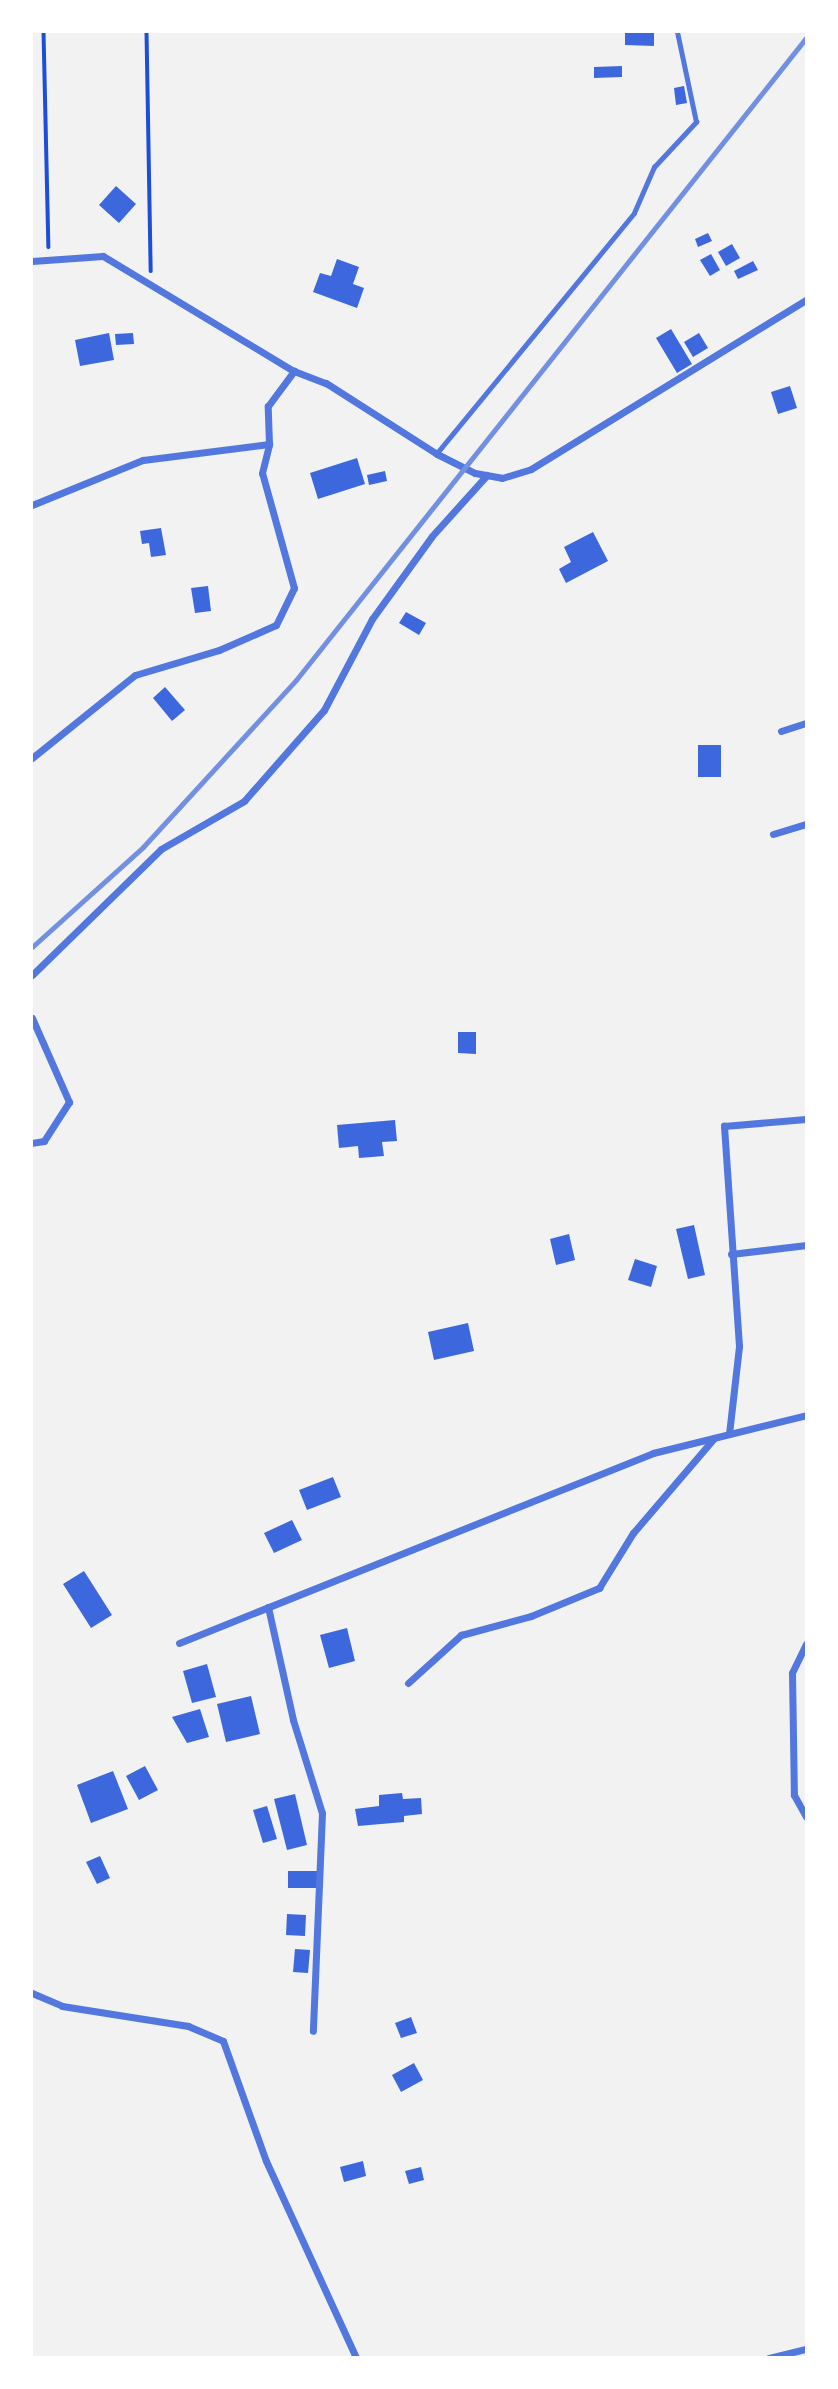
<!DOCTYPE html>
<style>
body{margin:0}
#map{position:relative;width:838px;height:2389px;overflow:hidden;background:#f2f2f2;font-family:Barlow,sans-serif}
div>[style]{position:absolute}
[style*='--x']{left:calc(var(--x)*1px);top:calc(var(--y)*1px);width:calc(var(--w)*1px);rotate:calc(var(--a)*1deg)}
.building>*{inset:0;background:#3d67dc}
.path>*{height:3.5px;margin:-1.75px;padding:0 1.75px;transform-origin:1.75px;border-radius:1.75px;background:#1d4ed8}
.service>*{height:4.5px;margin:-2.25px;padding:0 2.25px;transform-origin:2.25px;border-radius:2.25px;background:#5277de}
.minor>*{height:7px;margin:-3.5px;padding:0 3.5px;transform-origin:3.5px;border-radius:3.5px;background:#5277de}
.rail>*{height:5px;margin:-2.5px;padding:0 2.5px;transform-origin:2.5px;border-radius:2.5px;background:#7290e2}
span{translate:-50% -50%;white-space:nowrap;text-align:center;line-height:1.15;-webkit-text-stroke:7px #fff;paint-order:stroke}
.frame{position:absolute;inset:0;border:33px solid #fff;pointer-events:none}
</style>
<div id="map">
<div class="building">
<i style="clip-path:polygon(625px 32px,654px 32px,654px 46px,625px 45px)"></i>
<i style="clip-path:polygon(622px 66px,622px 77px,594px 78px,594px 67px)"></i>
<i style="clip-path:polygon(684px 86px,687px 103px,676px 105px,674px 88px)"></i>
<i style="clip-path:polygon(116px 186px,136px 204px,119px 223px,99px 205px)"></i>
<i style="clip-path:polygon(708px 233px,712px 241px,698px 247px,695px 239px)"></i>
<i style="clip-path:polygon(732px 244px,740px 258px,726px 266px,718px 252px)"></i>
<i style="clip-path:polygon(711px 254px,720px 270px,710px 276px,700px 260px)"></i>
<i style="clip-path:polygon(337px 259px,359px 267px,353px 284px,364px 288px,357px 308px,313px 292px,320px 273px,331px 276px)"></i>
<i style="clip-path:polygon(753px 261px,758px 270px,738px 279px,734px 271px)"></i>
<i style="clip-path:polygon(671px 329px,692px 364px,677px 373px,656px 338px)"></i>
<i style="clip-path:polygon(109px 333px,114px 360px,80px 366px,75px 340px)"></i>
<i style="clip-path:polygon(133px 333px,134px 344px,116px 345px,115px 334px)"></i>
<i style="clip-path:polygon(699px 333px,708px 348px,693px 357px,684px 342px)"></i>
<i style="clip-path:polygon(790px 386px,797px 408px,778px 414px,771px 392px)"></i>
<i style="clip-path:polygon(357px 458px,365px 484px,318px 499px,310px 473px)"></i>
<i style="clip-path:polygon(385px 471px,387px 481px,369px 485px,367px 475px)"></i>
<i style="clip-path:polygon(161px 528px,166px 555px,151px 557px,149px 543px,142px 544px,140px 531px)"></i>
<i style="clip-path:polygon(593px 532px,608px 561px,566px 583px,559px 569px,571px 562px,564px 547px)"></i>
<i style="clip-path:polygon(208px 586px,211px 611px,195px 613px,191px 588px)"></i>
<i style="clip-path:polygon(406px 612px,426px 623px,419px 635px,399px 623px)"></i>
<i style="clip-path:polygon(165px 687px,185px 710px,172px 721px,153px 698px)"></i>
<i style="clip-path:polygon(698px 745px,721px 745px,721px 777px,698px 777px)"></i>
<i style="clip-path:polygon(458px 1032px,476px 1032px,476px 1054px,458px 1053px)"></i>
<i style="clip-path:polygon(395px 1120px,397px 1141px,382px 1142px,384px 1156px,359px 1158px,358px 1146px,339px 1148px,337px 1125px)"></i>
<i style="clip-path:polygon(694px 1225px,705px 1275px,688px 1279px,676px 1229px)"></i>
<i style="clip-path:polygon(569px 1234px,575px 1260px,556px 1265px,550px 1239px)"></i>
<i style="clip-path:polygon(635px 1259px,657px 1266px,651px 1287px,628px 1280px)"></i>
<i style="clip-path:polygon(468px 1323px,474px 1351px,434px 1360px,428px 1332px)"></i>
<i style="clip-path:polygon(333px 1477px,341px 1497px,307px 1510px,299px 1490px)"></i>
<i style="clip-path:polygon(292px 1520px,302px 1540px,274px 1553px,264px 1533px)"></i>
<i style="clip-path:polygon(84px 1571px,112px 1615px,91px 1628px,63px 1584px)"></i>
<i style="clip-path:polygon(347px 1628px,355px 1661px,329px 1668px,320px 1635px)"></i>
<i style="clip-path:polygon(207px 1664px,216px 1697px,192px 1703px,183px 1671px)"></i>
<i style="clip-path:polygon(251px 1696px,260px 1734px,226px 1742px,217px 1704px)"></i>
<i style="clip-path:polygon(200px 1709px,209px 1737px,187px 1743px,172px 1717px)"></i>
<i style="clip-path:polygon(145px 1766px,158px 1790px,139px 1800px,126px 1776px)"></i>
<i style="clip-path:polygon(113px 1771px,128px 1809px,91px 1823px,77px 1785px)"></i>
<i style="clip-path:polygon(402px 1793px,403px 1799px,421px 1798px,422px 1814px,404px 1816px,404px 1822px,358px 1826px,355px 1809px,379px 1806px,379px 1795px)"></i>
<i style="clip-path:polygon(295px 1794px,307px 1845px,287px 1850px,274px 1799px)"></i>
<i style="clip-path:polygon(267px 1806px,277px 1839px,263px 1843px,253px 1810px)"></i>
<i style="clip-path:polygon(100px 1856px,110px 1878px,97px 1884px,86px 1862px)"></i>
<i style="clip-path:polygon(288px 1871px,317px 1871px,317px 1888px,288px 1888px)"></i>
<i style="clip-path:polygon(287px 1914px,306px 1915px,305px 1936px,286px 1935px)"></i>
<i style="clip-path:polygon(295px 1949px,310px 1950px,308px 1973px,293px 1972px)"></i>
<i style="clip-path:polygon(411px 2017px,417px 2033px,401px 2038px,395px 2023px)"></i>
<i style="clip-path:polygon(414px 2063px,423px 2080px,401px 2092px,392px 2075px)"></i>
<i style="clip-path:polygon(363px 2161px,366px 2176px,344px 2182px,340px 2167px)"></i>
<i style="clip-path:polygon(421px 2167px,424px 2180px,409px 2184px,405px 2171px)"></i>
</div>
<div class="path">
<i style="--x:44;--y:32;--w:215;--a:88.7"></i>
<i style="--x:147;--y:32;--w:239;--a:89"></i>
</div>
<div class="service">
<i style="--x:437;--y:453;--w:310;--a:-50.6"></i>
<i style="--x:634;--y:213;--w:50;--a:-66.5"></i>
<i style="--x:654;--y:167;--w:62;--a:-47"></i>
<i style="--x:696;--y:122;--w:92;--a:-101.9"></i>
</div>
<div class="minor">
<i style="--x:32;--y:261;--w:71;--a:-4"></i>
<i style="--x:103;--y:256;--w:223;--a:31.1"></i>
<i style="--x:294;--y:371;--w:34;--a:21"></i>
<i style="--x:326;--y:383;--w:132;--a:32.6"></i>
<i style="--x:437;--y:454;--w:42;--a:26.6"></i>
<i style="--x:475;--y:473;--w:27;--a:10"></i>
<i style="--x:502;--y:478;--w:30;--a:-17"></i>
<i style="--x:531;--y:469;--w:323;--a:-31.6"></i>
<i style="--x:32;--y:505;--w:120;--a:-22.1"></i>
<i style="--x:143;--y:460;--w:127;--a:-7.2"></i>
<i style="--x:781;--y:731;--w:26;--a:-18"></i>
<i style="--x:32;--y:758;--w:132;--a:-38.9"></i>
<i style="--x:135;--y:675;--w:88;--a:-16.6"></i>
<i style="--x:219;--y:650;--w:62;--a:-23.7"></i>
<i style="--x:276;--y:625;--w:41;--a:-64.1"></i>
<i style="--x:294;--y:588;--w:119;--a:-105.5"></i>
<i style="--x:262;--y:473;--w:30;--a:-76"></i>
<i style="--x:269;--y:444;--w:38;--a:-92"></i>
<i style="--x:268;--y:406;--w:44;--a:-53.4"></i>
<i style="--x:773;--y:834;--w:34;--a:-17"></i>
<i style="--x:32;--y:975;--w:180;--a:-44.3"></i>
<i style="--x:161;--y:849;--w:96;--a:-30"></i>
<i style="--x:244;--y:801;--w:121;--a:-48.7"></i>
<i style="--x:324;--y:710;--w:103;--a:-62.2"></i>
<i style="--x:372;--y:619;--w:102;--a:-54.1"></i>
<i style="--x:432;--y:536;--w:82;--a:-48"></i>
<i style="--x:32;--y:1018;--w:92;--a:66.2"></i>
<i style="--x:69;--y:1102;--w:46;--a:122.7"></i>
<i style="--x:44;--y:1141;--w:12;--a:171"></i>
<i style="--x:731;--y:1254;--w:76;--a:-6.8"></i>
<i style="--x:729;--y:1434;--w:89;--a:-83.5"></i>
<i style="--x:739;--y:1346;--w:221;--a:-93.9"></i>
<i style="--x:724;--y:1126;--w:82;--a:-4.9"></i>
<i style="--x:268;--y:1607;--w:116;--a:77.5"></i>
<i style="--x:293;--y:1720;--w:97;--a:72.7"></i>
<i style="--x:322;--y:1813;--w:218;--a:92.4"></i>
<i style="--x:179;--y:1643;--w:511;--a:-21.84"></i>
<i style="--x:653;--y:1453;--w:158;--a:-13.9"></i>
<i style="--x:806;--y:1644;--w:32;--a:116"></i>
<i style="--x:792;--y:1673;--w:122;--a:89.1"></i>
<i style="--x:794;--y:1795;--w:25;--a:61"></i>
<i style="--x:408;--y:1683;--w:72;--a:-42.2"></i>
<i style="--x:461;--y:1635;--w:73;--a:-15.2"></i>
<i style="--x:531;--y:1616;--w:74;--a:-22.4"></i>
<i style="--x:599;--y:1588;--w:65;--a:-58.3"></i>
<i style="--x:633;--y:1533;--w:125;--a:-49.5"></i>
<i style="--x:32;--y:1993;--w:33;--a:23"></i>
<i style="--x:62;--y:2006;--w:128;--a:9"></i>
<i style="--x:188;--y:2026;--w:38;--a:23"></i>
<i style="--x:223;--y:2041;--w:127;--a:70.3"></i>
<i style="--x:266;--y:2161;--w:217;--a:65.4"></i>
<i style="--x:769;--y:2358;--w:38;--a:-14"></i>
</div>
<div class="rail">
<i style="--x:32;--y:947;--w:149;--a:-42"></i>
<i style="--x:143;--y:847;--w:226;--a:-47.5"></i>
<i style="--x:296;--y:680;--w:820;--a:-51.54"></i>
</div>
<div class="frame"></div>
</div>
